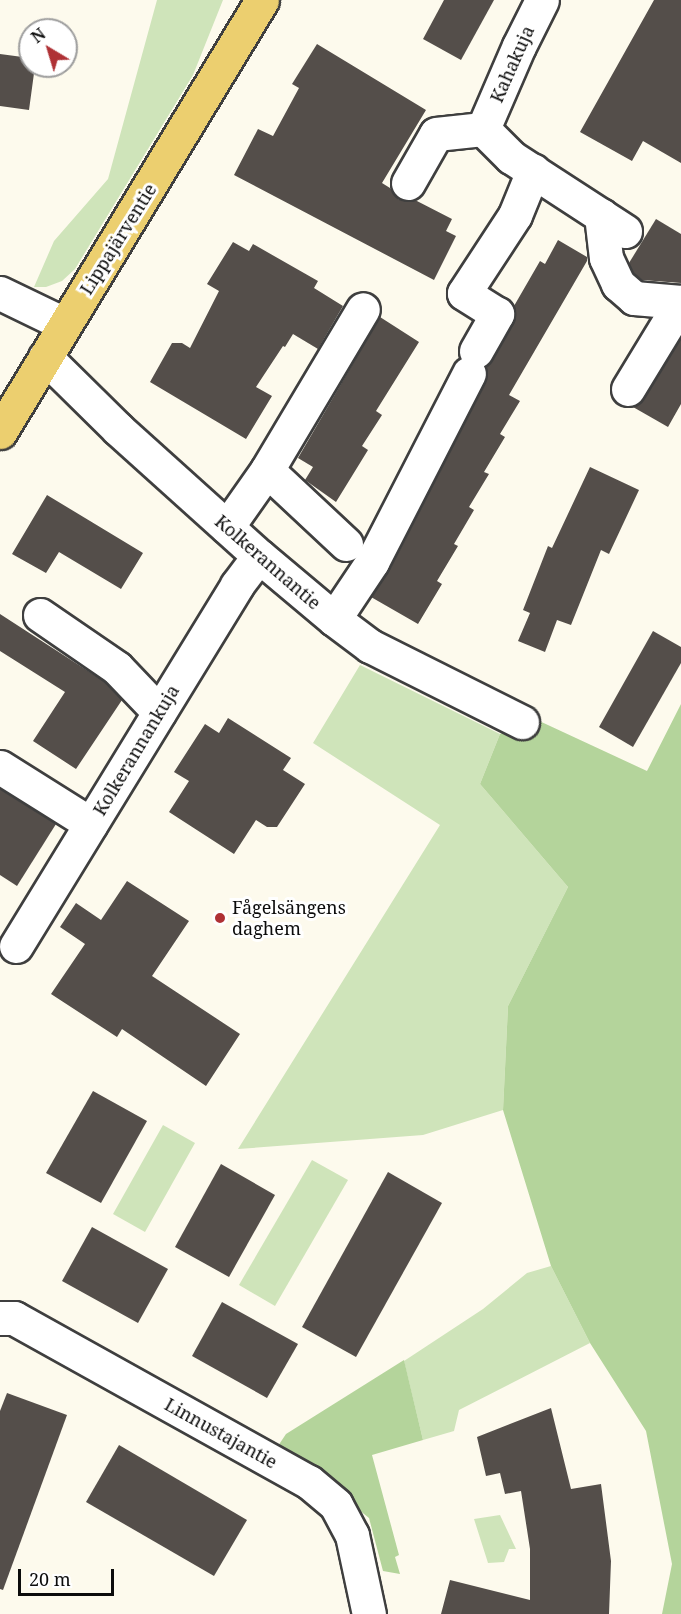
<!DOCTYPE html>
<meta charset="utf-8">
<style>
body{margin:0}
#map{position:relative;width:681px;height:1614px;overflow:hidden;background:#fdfaed;font-family:"Noto Serif",serif}
div>[style]{position:absolute}
[style*='--x']{left:calc(var(--x)*1px);top:calc(var(--y)*1px);width:calc(var(--w)*1px);rotate:calc(var(--a)*1deg)}
.green>*{inset:0;background:#cfe4ba}
.forest>*{inset:0;background:#b4d49b}
.building>*{inset:0;background:#544e4a}
.roads{filter:drop-shadow(2px 0 #3f3f3f) drop-shadow(-2px 0 #3f3f3f) drop-shadow(0 2px #3f3f3f) drop-shadow(0 -2px #3f3f3f)}
.minor>*{height:33px;margin:-16.5px;padding:0 16.5px;transform-origin:16.5px;border-radius:16.5px;background:#fff}
.major>*{height:33px;margin:-16.5px;padding:0 16.5px;transform-origin:16.5px;border-radius:16.5px;background:#eccf6f}
.dots>*{width:16px;height:16px;translate:-50% -50%;box-sizing:border-box;border:3px solid #fff;border-radius:50%}
span{translate:-50% -50%;white-space:nowrap;text-align:center;line-height:1.15;-webkit-text-stroke:6px #fff;paint-order:stroke}
.street-label{font-size:18px;color:#0c0c0c}
.poi-label{font-size:18px;color:#0c0c0c}
.left{translate:0 -50%;text-align:left}
.north{position:absolute;left:18px;top:18px;width:60px;height:60px;box-sizing:border-box;background:#fff;border:2px solid #9e9e9e;border-radius:50%;rotate:322deg;font-size:16px;font-weight:700;line-height:24px;text-align:center;color:#0c0c0c}
.north::after{content:'';display:block;margin:auto;width:21px;height:27px;background:#af3135;clip-path:polygon(50% 0,100% 100%,50% 72%,0 100%)}
.scale{position:absolute;left:18px;top:1569px;width:96px;height:27px;box-sizing:border-box;border:3px solid #0c0c0c;border-top:0;padding-left:8px;font-size:18px;line-height:21px;white-space:nowrap;color:#0c0c0c;-webkit-text-stroke:4px #fff;paint-order:stroke}
</style>
<div id="map">
<div class="green">
<i style="clip-path:polygon(157px 0,223px 0,193px 75px,75px 269px,62px 281px,46px 287px,34px 287px,54px 241px,108px 179px)"></i>
<i style="clip-path:polygon(360px 665px,500px 734px,480px 784px,568px 887px,508px 1006px,503px 1110px,423px 1135px,238px 1149px,440px 825px,313px 743px)"></i>
<i style="clip-path:polygon(163px 1125px,195px 1143px,145px 1232px,113px 1214px)"></i>
<i style="clip-path:polygon(312px 1160px,348px 1180px,275px 1306px,239px 1285px)"></i>
<i style="clip-path:polygon(551px 1266px,590px 1343px,459px 1410px,454px 1431px,423px 1440px,404px 1361px,483px 1309px,527px 1273px)"></i>
<i style="clip-path:polygon(500px 1515px,516px 1549px,509px 1549px,504px 1562px,488px 1563px,474px 1519px)"></i>
</div>
<div class="forest">
<i style="clip-path:polygon(681px 704px,681px 1614px,662px 1614px,672px 1564px,646px 1431px,590px 1343px,551px 1266px,503px 1110px,508px 1006px,568px 887px,480px 784px,500px 734px,535px 719px,647px 771px)"></i>
<i style="clip-path:polygon(404px 1360px,423px 1440px,372px 1455px,399px 1555px,395px 1557px,400px 1574px,383px 1571px,369px 1518px,301px 1463px,276px 1449px,286px 1434px)"></i>
</div>
<div class="building">
<i style="clip-path:polygon(444px 0,494px 0,461px 60px,423px 39px)"></i>
<i style="clip-path:polygon(654px 0,681px 0,681px 163px,643px 141px,632px 161px,580px 132px)"></i>
<i style="clip-path:polygon(317px 44px,426px 110px,382px 183px,390px 188px,399px 200px,415px 200px,452px 219px,446px 231px,456px 236px,434px 280px,234px 175px,258px 129px,273px 136px,299px 88px,292px 84px)"></i>
<i style="clip-path:polygon(0 54px,30px 58px,30px 66px,35px 66px,29px 110px,0 106px)"></i>
<i style="clip-path:polygon(656px 219px,681px 234px,681px 283px,642px 280px,633px 273px,629px 263px)"></i>
<i style="clip-path:polygon(558px 240px,587px 257px,587px 261px,509px 395px,520px 401px,500px 434px,505px 437px,484px 472px,489px 474px,469px 507px,474px 510px,454px 544px,458px 546px,437px 581px,442px 584px,418px 624px,371px 597px,389px 571px,486px 382px,486px 367px,514px 323px,514px 306px,540px 261px,545px 264px)"></i>
<i style="clip-path:polygon(233px 242px,249px 251px,253px 244px,318px 281px,314px 288px,343px 306px,318px 349px,293px 334px,285px 347px,283px 346px,256px 387px,272px 396px,246px 439px,150px 382px,172px 343px,182px 343px,190px 348px,219px 291px,207px 284px)"></i>
<i style="clip-path:polygon(380px 317px,419px 342px,376px 411px,382px 415px,362px 446px,368px 450px,336px 502px,305px 480px,313px 467px,298px 458px)"></i>
<i style="clip-path:polygon(681px 338px,681px 404px,668px 427px,633px 407px,644px 399px)"></i>
<i style="clip-path:polygon(590px 467px,639px 490px,609px 554px,601px 550px,571px 625px,557px 620px,545px 652px,518px 641px,530px 613px,523px 610px,548px 546px,552px 548px)"></i>
<i style="clip-path:polygon(47px 495px,143px 553px,121px 589px,59px 552px,46px 573px,12px 554px)"></i>
<i style="clip-path:polygon(0 614px,105px 682px,122px 700px,76px 769px,33px 741px,65px 692px,0 651px)"></i>
<i style="clip-path:polygon(653px 631px,681px 647px,681px 663px,633px 747px,599px 727px)"></i>
<i style="clip-path:polygon(228px 718px,291px 758px,283px 770px,305px 784px,277px 827px,267px 827px,256px 820px,234px 854px,169px 812px,189px 781px,174px 772px,205px 724px,219px 733px)"></i>
<i style="clip-path:polygon(0 789px,56px 824px,17px 886px,0 875px)"></i>
<i style="clip-path:polygon(127px 881px,189px 921px,152px 976px,240px 1034px,206px 1086px,122px 1029px,117px 1037px,51px 994px,85px 944px,60px 927px,76px 903px,101px 920px)"></i>
<i style="clip-path:polygon(93px 1091px,147px 1121px,101px 1203px,46px 1173px)"></i>
<i style="clip-path:polygon(221px 1164px,275px 1195px,229px 1277px,175px 1247px)"></i>
<i style="clip-path:polygon(388px 1172px,442px 1203px,356px 1357px,302px 1327px)"></i>
<i style="clip-path:polygon(92px 1227px,168px 1269px,138px 1323px,62px 1281px)"></i>
<i style="clip-path:polygon(222px 1302px,298px 1344px,267px 1398px,192px 1356px)"></i>
<i style="clip-path:polygon(7px 1393px,67px 1415px,3px 1590px,0 1589px,0 1411px)"></i>
<i style="clip-path:polygon(551px 1408px,571px 1489px,601px 1484px,611px 1561px,609px 1614px,441px 1614px,450px 1580px,530px 1600px,530px 1549px,521px 1491px,505px 1494px,500px 1473px,486px 1476px,477px 1437px)"></i>
<i style="clip-path:polygon(119px 1445px,247px 1520px,214px 1576px,86px 1502px)"></i>
</div>
<div class="roads">
<div class="minor">
<i style="--x:483;--y:129;--w:40;--a:45"></i>
<i style="--x:511;--y:157;--w:136;--a:33"></i>
<i style="--x:483;--y:129;--w:90;--a:-66.6"></i>
<i style="--x:519;--y:46;--w:51;--a:-63.4"></i>
<i style="--x:408;--y:183;--w:56;--a:-60.3"></i>
<i style="--x:436;--y:134;--w:47;--a:-6.1"></i>
<i style="--x:601;--y:215;--w:43;--a:83.4"></i>
<i style="--x:606;--y:258;--w:29;--a:65"></i>
<i style="--x:618;--y:284;--w:21;--a:41"></i>
<i style="--x:634;--y:298;--w:47;--a:4.9"></i>
<i style="--x:0;--y:293;--w:71;--a:25.8"></i>
<i style="--x:476;--y:351;--w:43;--a:-60.4"></i>
<i style="--x:497;--y:314;--w:39;--a:-148"></i>
<i style="--x:464;--y:293;--w:93;--a:-56.8"></i>
<i style="--x:515;--y:215;--w:48;--a:-67.8"></i>
<i style="--x:45;--y:357;--w:103;--a:44.6"></i>
<i style="--x:118;--y:429;--w:190;--a:42"></i>
<i style="--x:259;--y:556;--w:98;--a:40"></i>
<i style="--x:334;--y:619;--w:45;--a:36.9"></i>
<i style="--x:370;--y:646;--w:170;--a:26.6"></i>
<i style="--x:628;--y:389;--w:102;--a:-58.7"></i>
<i style="--x:227;--y:527;--w:70;--a:-54.9"></i>
<i style="--x:346;--y:544;--w:108;--a:-136.9"></i>
<i style="--x:267;--y:470;--w:187;--a:-59.2"></i>
<i style="--x:40;--y:615;--w:93;--a:34.5"></i>
<i style="--x:117;--y:668;--w:61;--a:46.3"></i>
<i style="--x:334;--y:619;--w:69;--a:-56.3"></i>
<i style="--x:372;--y:562;--w:212;--a:-62.8"></i>
<i style="--x:0;--y:767;--w:107;--a:32.1"></i>
<i style="--x:16;--y:946;--w:423;--a:-58.5"></i>
<i style="--x:237;--y:585;--w:36;--a:-53"></i>
<i style="--x:0;--y:1318;--w:14;--a:0"></i>
<i style="--x:14;--y:1318;--w:338;--a:29.1"></i>
<i style="--x:309;--y:1482;--w:35;--a:40"></i>
<i style="--x:336;--y:1505;--w:34;--a:62"></i>
<i style="--x:352;--y:1535;--w:81;--a:77.9"></i>
</div>
<div class="major">
<i style="--x:0;--y:432;--w:505;--a:-58.76"></i>
</div>
</div>
<div class="dots">
<i style="left:220px;top:918px;background:#af3135"></i>
</div>
<div class="street-label">
<span style="left:512px;top:64px;rotate:-66deg">Kahakuja</span>
<span style="left:118px;top:239px;rotate:-58deg">Lippajärventie</span>
<span style="left:268px;top:562px;rotate:41deg">Kolkerannantie</span>
<span style="left:136px;top:750px;rotate:-59deg">Kolkerannankuja</span>
<span style="left:221px;top:1433px;rotate:29deg">Linnustajantie</span>
</div>
<div class="poi-label">
<span class="left" style="left:232px;top:918px">Fågelsängens<br>daghem</span>
</div>
<div class="north">N</div>
<div class="scale">20 m</div>
</div>
